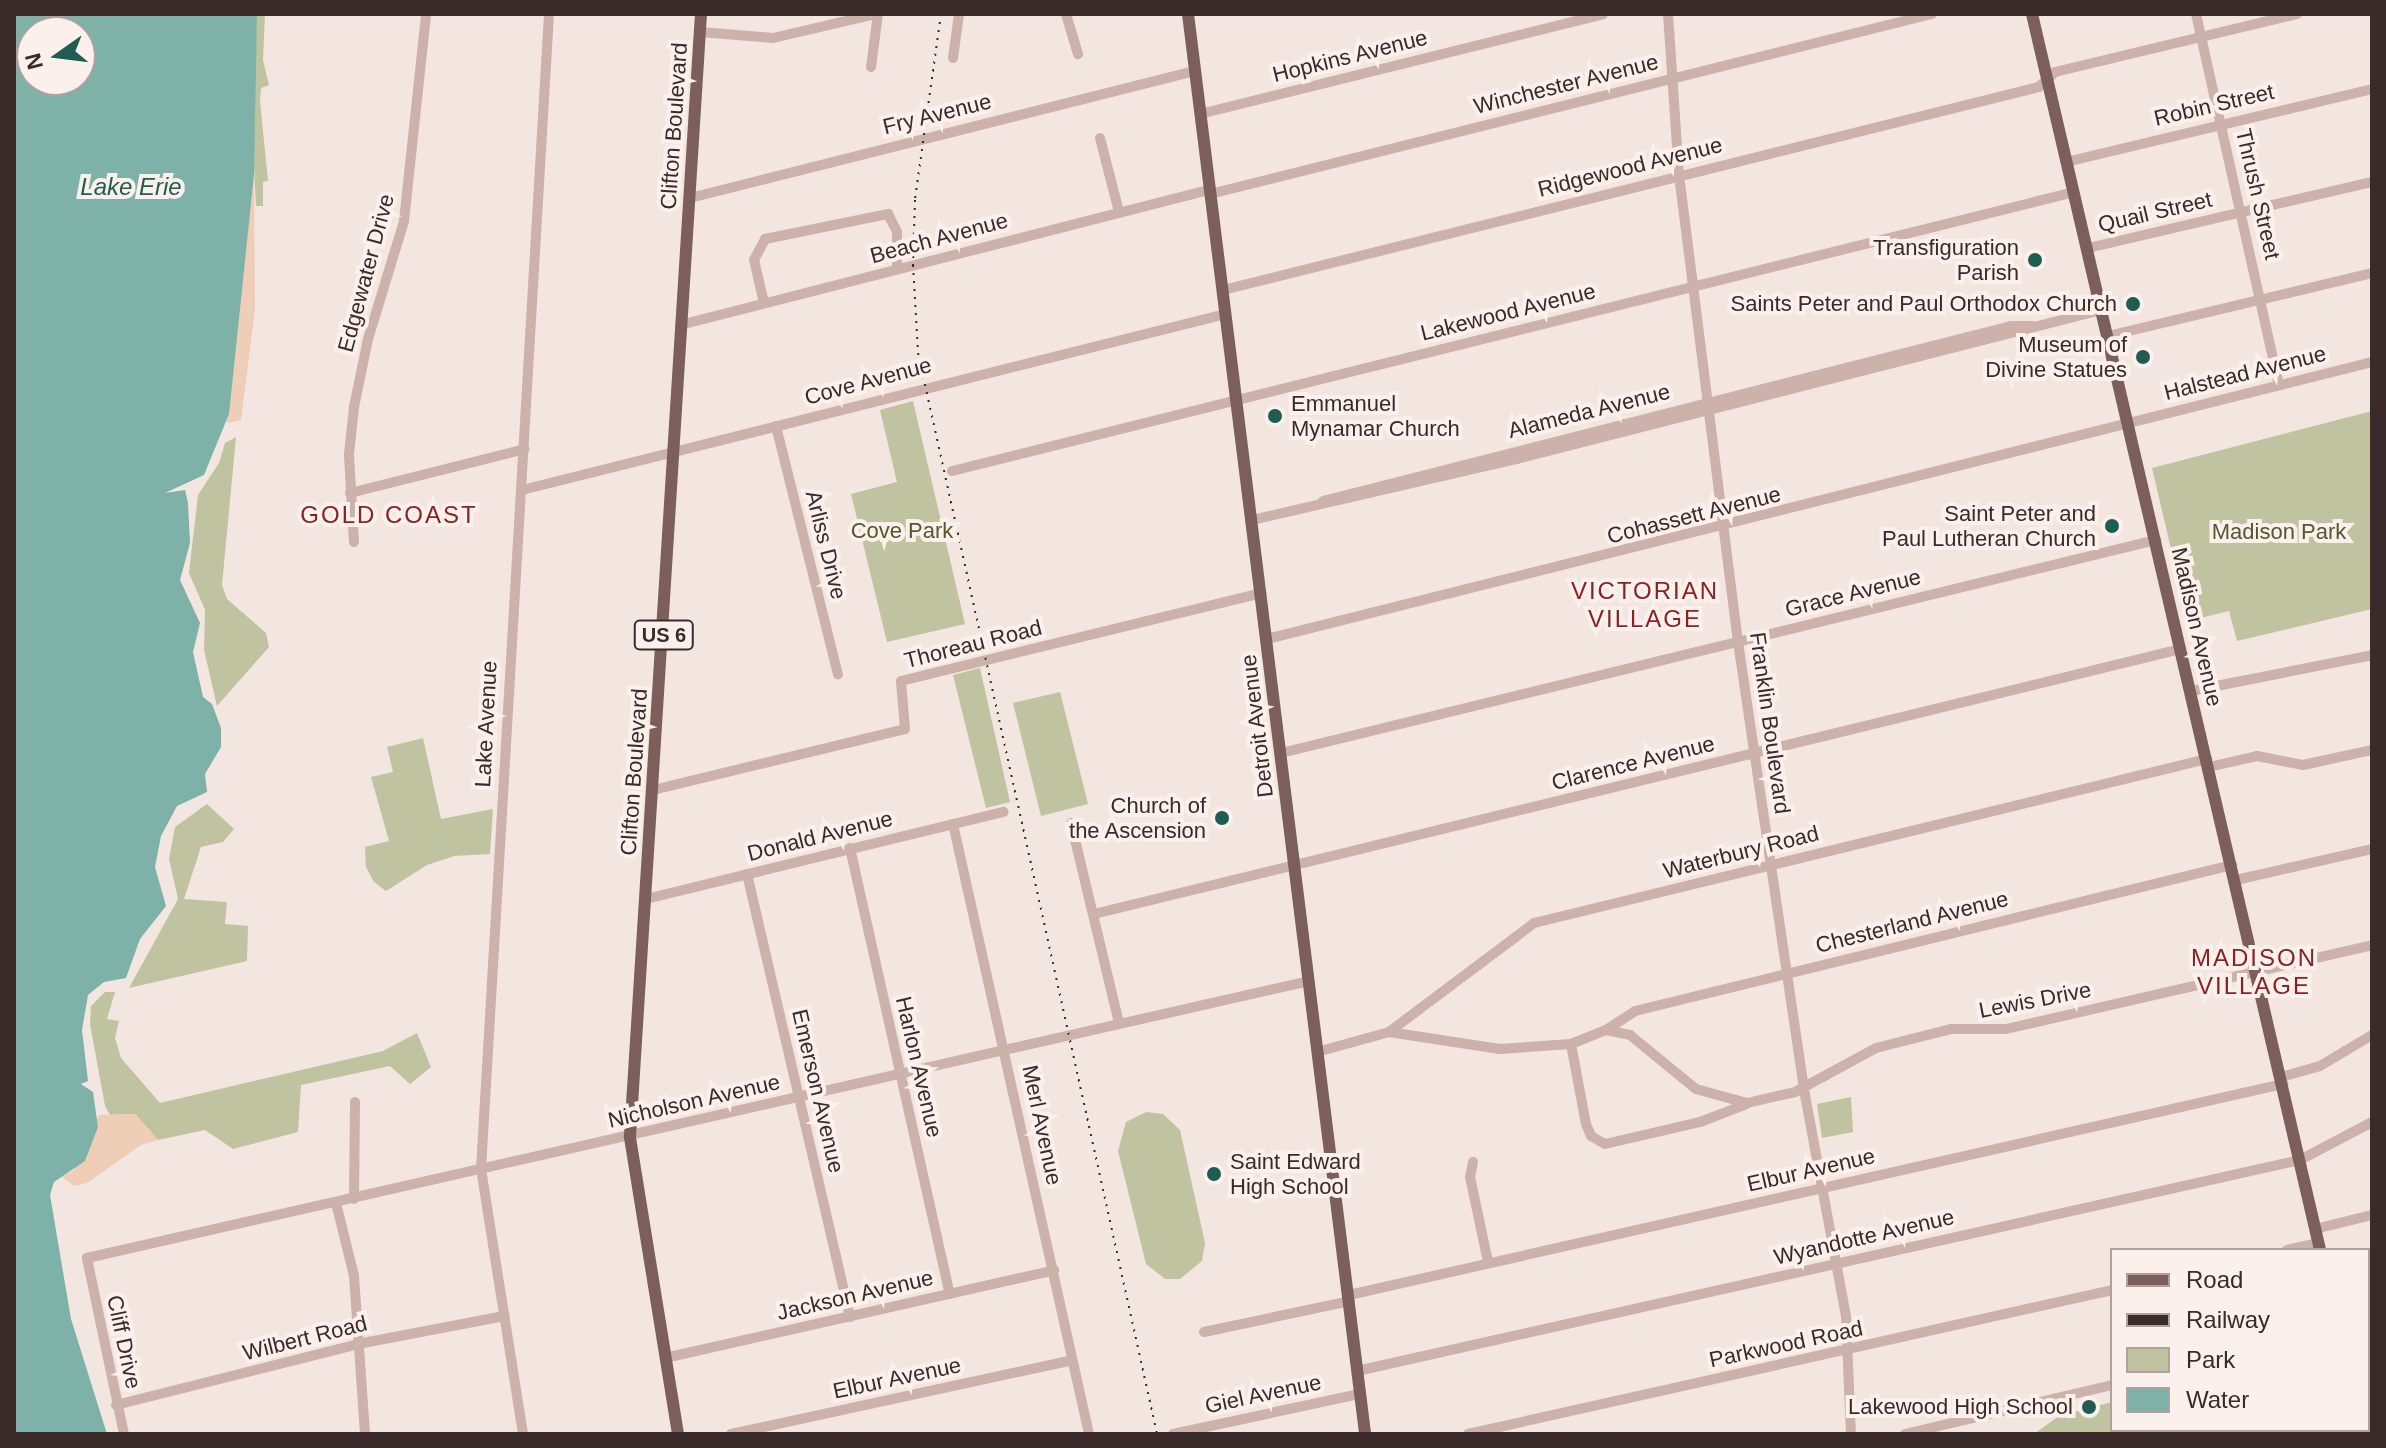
<!DOCTYPE html>
<style>
body{margin:0}
#map{position:relative;width:2386px;height:1448px;overflow:hidden;background:#f3e5df;font-family:Helvetica,sans-serif}
div>[style]{position:absolute}
[style*='--x']{left:calc(var(--x)*1px);top:calc(var(--y)*1px);width:calc(var(--w)*1px);rotate:calc(var(--a)*1deg)}
.green>*{inset:0;background:#c0c39f}
.sand>*{inset:0;background:#eeceb6}
.water>*{inset:0;background:#7eb1a7}
.minor>*{height:10px;margin:-5px;padding:0 5px;transform-origin:5px;border-radius:5px;background:#ccb2ab}
.major>*{height:12px;margin:-6px;padding:0 6px;transform-origin:6px;border-radius:6px;background:#7c5e5b}
.rail>*{height:2px;margin-top:-1px;transform-origin:0;background:repeating-linear-gradient(90deg,#3a2b2a 0 2px,transparent 0 8px)}
.dots>*{width:22px;height:22px;translate:-50% -50%;box-sizing:border-box;border:4px solid #fbf0ec;border-radius:50%}
span{translate:-50% -50%;white-space:nowrap;text-align:center;line-height:1.15;-webkit-text-stroke:8px #fbf0ec;paint-order:stroke}
.shield-label span{padding:2px 6px;background:#fbf0ec;border:2px solid;border-radius:6px;-webkit-text-stroke-width:0}
.shield-label{font-size:20px;color:#3a2b2a;font-weight:700}
.street-label{font-size:22px;color:#3a2b2a}
.poi-label{font-size:22px;color:#3a2b2a}
.right{translate:-100% -50%;text-align:right}
.left{translate:0 -50%;text-align:left}
.park-label{font-size:22px;color:#53582d}
.water-label{font-size:24px;color:#1f5c51;font-style:italic}
.neighbourhood-label{font-size:24px;color:#8a2222;letter-spacing:2px}
.frame{position:absolute;inset:0;border:16px solid #3a2b2a;pointer-events:none}
.legend{position:absolute;left:2110px;top:1248px;width:260px;height:184px;box-sizing:border-box;background:#fbf0ec;border:2px solid #aea19e;margin:0;padding:10px 14px;list-style:none;font-size:24px;color:#3a2b2a}
.legend li{display:flex;align-items:center;gap:16px;height:40px}
.legend b{width:40px;border:2px solid #aea19e}
.north{position:absolute;left:16px;top:16px;width:80px;height:80px;box-sizing:border-box;background:#fbf0ec;border:2px solid #aea19e;border-radius:50%;rotate:256deg;font-size:22px;font-weight:700;line-height:32px;text-align:center;color:#3a2b2a}
.north::after{content:'';display:block;margin:auto;width:28px;height:36px;background:#1f5c51;clip-path:polygon(50% 0,100% 100%,50% 72%,0 100%)}
</style>
<div id="map">
<div class="green">
<i style="clip-path:polygon(257px 14px,265px 14px,263px 60px,269px 85px,261px 88px,260px 101px,268px 181px,263px 182px,263px 206px,256px 206px,252px 128px)"></i>
<i style="clip-path:polygon(913px 401px,965px 624px,887px 642px,851px 494px,897px 482px,880px 410px)"></i>
<i style="clip-path:polygon(2372px 411px,2372px 609px,2237px 641px,2229px 611px,2188px 621px,2152px 468px)"></i>
<i style="clip-path:polygon(236px 437px,222px 585px,227px 599px,266px 633px,269px 647px,217px 706px,204px 650px,205px 610px,189px 573px,198px 495px,219px 463px,225px 443px)"></i>
<i style="clip-path:polygon(980px 668px,1010px 802px,986px 808px,953px 675px)"></i>
<i style="clip-path:polygon(1060px 692px,1088px 804px,1041px 816px,1013px 703px)"></i>
<i style="clip-path:polygon(423px 738px,441px 819px,493px 809px,490px 854px,454px 856px,427px 865px,386px 891px,374px 882px,366px 867px,365px 847px,389px 841px,371px 777px,393px 772px,387px 747px)"></i>
<i style="clip-path:polygon(207px 804px,234px 829px,223px 842px,201px 847px,184px 899px,227px 902px,225px 924px,248px 926px,247px 961px,129px 988px,178px 899px,169px 859px,175px 827px)"></i>
<i style="clip-path:polygon(105px 992px,115px 992px,107px 1019px,119px 1021px,115px 1038px,121px 1058px,160px 1103px,383px 1051px,417px 1033px,431px 1067px,410px 1084px,390px 1066px,301px 1085px,298px 1132px,233px 1149px,205px 1130px,158px 1140px,135px 1114px,110px 1115px,105px 1106px,90px 1024px,91px 1006px)"></i>
<i style="clip-path:polygon(1851px 1097px,1853px 1132px,1822px 1138px,1817px 1104px)"></i>
<i style="clip-path:polygon(1146px 1112px,1163px 1114px,1180px 1130px,1205px 1243px,1202px 1261px,1180px 1279px,1165px 1279px,1146px 1264px,1118px 1151px,1126px 1122px)"></i>
<i style="clip-path:polygon(2112px 1402px,2112px 1430px,2139px 1434px,2034px 1434px,2059px 1416px)"></i>
</div>
<div class="sand">
<i style="clip-path:polygon(254px 175px,255px 309px,241px 420px,227px 423px)"></i>
<i style="clip-path:polygon(135px 1114px,158px 1140px,141px 1145px,87px 1183px,74px 1186px,62px 1177px,74px 1170px,99px 1115px)"></i>
</div>
<div class="water">
<i style="clip-path:polygon(evenodd,14px 14px,257px 14px,254px 175px,229px 414px,204px 475px,165px 493px,185px 490px,188px 503px,190px 543px,180px 580px,200px 623px,193px 652px,203px 697px,212px 704px,221px 728px,221px 747px,205px 774px,207px 792px,177px 806px,161px 836px,155px 867px,166px 906px,140px 939px,126px 978px,104px 982px,88px 995px,82px 1030px,88px 1081px,81px 1084px,93px 1092px,98px 1127px,85px 1161px,54px 1182px,50px 1195px,71px 1319px,107px 1434px,14px 1434px,14px 14px,32px 32px,80px 32px,80px 80px,32px 80px,32px 32px)"></i>
</div>
<div class="minor">
<i style="--x:1066;--y:14;--w:42;--a:73.3"></i>
<i style="--x:1668;--y:14;--w:161;--a:86.1"></i>
<i style="--x:1679;--y:175;--w:471;--a:82.8"></i>
<i style="--x:1738;--y:642;--w:458;--a:81.6"></i>
<i style="--x:1805;--y:1095;--w:225;--a:79.5"></i>
<i style="--x:1846;--y:1316;--w:118;--a:87.6"></i>
<i style="--x:2196;--y:14;--w:379;--a:77.4"></i>
<i style="--x:700;--y:32;--w:73;--a:4.7"></i>
<i style="--x:773;--y:38;--w:106;--a:-13.1"></i>
<i style="--x:953;--y:58;--w:44;--a:-82.2"></i>
<i style="--x:871;--y:67;--w:53;--a:-82.5"></i>
<i style="--x:1200;--y:114;--w:415;--a:-13.9"></i>
<i style="--x:1100;--y:138;--w:76;--a:75.6"></i>
<i style="--x:2066;--y:162;--w:315;--a:-13.4"></i>
<i style="--x:1210;--y:194;--w:744;--a:-14"></i>
<i style="--x:690;--y:198;--w:521;--a:-14.12"></i>
<i style="--x:2088;--y:248;--w:292;--a:-13.1"></i>
<i style="--x:1223;--y:290;--w:841;--a:-13.97"></i>
<i style="--x:2039;--y:87;--w:22;--a:-43"></i>
<i style="--x:2055;--y:72;--w:249;--a:-13.5"></i>
<i style="--x:764;--y:303;--w:44;--a:-103.1"></i>
<i style="--x:754;--y:260;--w:24;--a:-62"></i>
<i style="--x:765;--y:239;--w:126;--a:-11.5"></i>
<i style="--x:888;--y:214;--w:20;--a:63"></i>
<i style="--x:897;--y:232;--w:37;--a:90"></i>
<i style="--x:680;--y:325;--w:546;--a:-14.32"></i>
<i style="--x:2108;--y:336;--w:271;--a:-13.4"></i>
<i style="--x:776;--y:426;--w:256;--a:76"></i>
<i style="--x:952;--y:471;--w:1156;--a:-13.96"></i>
<i style="--x:522;--y:490;--w:726;--a:-14.04"></i>
<i style="--x:350;--y:493;--w:180;--a:-14.1"></i>
<i style="--x:1323;--y:501;--w:710;--a:-14.27"></i>
<i style="--x:2011;--y:326;--w:21;--a:0"></i>
<i style="--x:1252;--y:520;--w:272;--a:-13"></i>
<i style="--x:1517;--y:459;--w:603;--a:-14.31"></i>
<i style="--x:354;--y:542;--w:88;--a:-93.3"></i>
<i style="--x:349;--y:454;--w:47;--a:-83.9"></i>
<i style="--x:354;--y:407;--w:69;--a:-78.4"></i>
<i style="--x:368;--y:339;--w:123;--a:-73"></i>
<i style="--x:404;--y:221;--w:208;--a:-83.9"></i>
<i style="--x:1267;--y:639;--w:1139;--a:-14.07"></i>
<i style="--x:2191;--y:691;--w:185;--a:-11.2"></i>
<i style="--x:1281;--y:753;--w:901;--a:-13.68"></i>
<i style="--x:2209;--y:767;--w:49;--a:-12.9"></i>
<i style="--x:2257;--y:756;--w:47;--a:11.1"></i>
<i style="--x:2303;--y:765;--w:71;--a:-12.3"></i>
<i style="--x:653;--y:790;--w:259;--a:-13.6"></i>
<i style="--x:905;--y:729;--w:48;--a:-94.8"></i>
<i style="--x:901;--y:681;--w:371;--a:-13.7"></i>
<i style="--x:1071;--y:823;--w:206;--a:76.5"></i>
<i style="--x:953;--y:824;--w:625;--a:77.43"></i>
<i style="--x:850;--y:848;--w:457;--a:77.4"></i>
<i style="--x:747;--y:874;--w:455;--a:76.9"></i>
<i style="--x:2236;--y:880;--w:139;--a:-12.8"></i>
<i style="--x:646;--y:899;--w:368;--a:-13.7"></i>
<i style="--x:1094;--y:914;--w:1119;--a:-13.7"></i>
<i style="--x:1606;--y:1030;--w:35;--a:-33"></i>
<i style="--x:1635;--y:1011;--w:615;--a:-13.74"></i>
<i style="--x:1389;--y:1032;--w:112;--a:8.7"></i>
<i style="--x:1500;--y:1049;--w:71;--a:-4"></i>
<i style="--x:1571;--y:1044;--w:38;--a:-22"></i>
<i style="--x:1606;--y:1030;--w:25;--a:12"></i>
<i style="--x:1630;--y:1035;--w:85;--a:39.3"></i>
<i style="--x:1696;--y:1089;--w:53;--a:15.4"></i>
<i style="--x:1747;--y:1103;--w:49;--a:-12.9"></i>
<i style="--x:1795;--y:1092;--w:92;--a:-28.5"></i>
<i style="--x:1876;--y:1048;--w:77;--a:-14.2"></i>
<i style="--x:1951;--y:1029;--w:55;--a:0"></i>
<i style="--x:2006;--y:1029;--w:376;--a:-12.9"></i>
<i style="--x:1571;--y:1044;--w:81;--a:79.4"></i>
<i style="--x:1586;--y:1124;--w:13;--a:67"></i>
<i style="--x:1591;--y:1136;--w:16;--a:30"></i>
<i style="--x:1605;--y:1144;--w:98;--a:-13"></i>
<i style="--x:1700;--y:1122;--w:50;--a:-21"></i>
<i style="--x:1317;--y:1052;--w:75;--a:-15.5"></i>
<i style="--x:1389;--y:1032;--w:181;--a:-36.9"></i>
<i style="--x:1534;--y:923;--w:693;--a:-13.7"></i>
<i style="--x:2281;--y:1077;--w:41;--a:-15.8"></i>
<i style="--x:2320;--y:1066;--w:61;--a:-30.8"></i>
<i style="--x:1473;--y:1162;--w:15;--a:101"></i>
<i style="--x:1470;--y:1177;--w:87;--a:78"></i>
<i style="--x:354;--y:1199;--w:97;--a:-89.4"></i>
<i style="--x:336;--y:1203;--w:75;--a:76.1"></i>
<i style="--x:354;--y:1276;--w:158;--a:86"></i>
<i style="--x:2315;--y:1229;--w:59;--a:-13.8"></i>
<i style="--x:2287;--y:1250;--w:32;--a:-13"></i>
<i style="--x:1349;--y:1295;--w:958;--a:-12.73"></i>
<i style="--x:2368;--y:1324;--w:4;--a:-14"></i>
<i style="--x:1204;--y:1332;--w:149;--a:-12"></i>
<i style="--x:665;--y:1358;--w:399;--a:-12.7"></i>
<i style="--x:1357;--y:1371;--w:966;--a:-12.61"></i>
<i style="--x:2300;--y:1160;--w:81;--a:-27.8"></i>
<i style="--x:116;--y:1405;--w:255;--a:-14.1"></i>
<i style="--x:363;--y:1343;--w:144;--a:-10.8"></i>
<i style="--x:124;--y:1434;--w:180;--a:-101.9"></i>
<i style="--x:87;--y:1258;--w:1253;--a:-12.77"></i>
<i style="--x:523;--y:1434;--w:268;--a:-99"></i>
<i style="--x:481;--y:1169;--w:1157;--a:-86.63"></i>
<i style="--x:731;--y:1434;--w:349;--a:-12.2"></i>
<i style="--x:1173;--y:1434;--w:191;--a:-12.1"></i>
<i style="--x:1468;--y:1434;--w:660;--a:-12.6"></i>
<i style="--x:1905;--y:1434;--w:213;--a:-13.3"></i>
</div>
<div class="major">
<i style="--x:1188;--y:14;--w:1431;--a:82.89"></i>
<i style="--x:2032;--y:14;--w:1269;--a:76.88"></i>
<i style="--x:2361;--y:1430;--w:4;--a:76"></i>
<i style="--x:678;--y:1434;--w:302;--a:-99.2"></i>
<i style="--x:630;--y:1136;--w:1124;--a:-86.38"></i>
</div>
<div class="rail">
<i style="--x:941;--y:14;--w:188;--a:98"></i>
<i style="--x:915;--y:200;--w:65;--a:91.8"></i>
<i style="--x:913;--y:265;--w:88;--a:86.7"></i>
<i style="--x:918;--y:353;--w:1107;--a:77.53"></i>
</div>
<div class="dots">
<i style="left:2035px;top:260px;background:#1f5c51"></i>
<i style="left:2133px;top:304px;background:#1f5c51"></i>
<i style="left:2143px;top:357px;background:#1f5c51"></i>
<i style="left:1275px;top:416px;background:#1f5c51"></i>
<i style="left:2112px;top:526px;background:#1f5c51"></i>
<i style="left:1222px;top:818px;background:#1f5c51"></i>
<i style="left:1214px;top:1174px;background:#1f5c51"></i>
<i style="left:2089px;top:1407px;background:#1f5c51"></i>
</div>
<div class="shield-label">
<span style="left:664px;top:635px">US 6</span>
</div>
<div class="street-label">
<span style="left:1350px;top:56px;rotate:-14deg">Hopkins Avenue</span>
<span style="left:1566px;top:84px;rotate:-14deg">Winchester Avenue</span>
<span style="left:2214px;top:105px;rotate:-13deg">Robin Street</span>
<span style="left:937px;top:114px;rotate:-14deg">Fry Avenue</span>
<span style="left:674px;top:126px;rotate:-86deg">Clifton Boulevard</span>
<span style="left:1630px;top:167px;rotate:-14deg">Ridgewood Avenue</span>
<span style="left:2258px;top:194px;rotate:77deg">Thrush Street</span>
<span style="left:2155px;top:212px;rotate:-13deg">Quail Street</span>
<span style="left:939px;top:238px;rotate:-15deg">Beach Avenue</span>
<span style="left:366px;top:273px;rotate:-75deg">Edgewater Drive</span>
<span style="left:1508px;top:312px;rotate:-14deg">Lakewood Avenue</span>
<span style="left:2245px;top:373px;rotate:-14deg">Halstead Avenue</span>
<span style="left:868px;top:381px;rotate:-15deg">Cove Avenue</span>
<span style="left:1589px;top:411px;rotate:-14deg">Alameda Avenue</span>
<span style="left:1694px;top:515px;rotate:-14deg">Cohassett Avenue</span>
<span style="left:826px;top:545px;rotate:76deg">Arliss Drive</span>
<span style="left:1853px;top:593px;rotate:-14deg">Grace Avenue</span>
<span style="left:2197px;top:627px;rotate:77deg">Madison Avenue</span>
<span style="left:973px;top:644px;rotate:-14deg">Thoreau Road</span>
<span style="left:1770px;top:723px;rotate:82deg">Franklin Boulevard</span>
<span style="left:486px;top:724px;rotate:-87deg">Lake Avenue</span>
<span style="left:1257px;top:726px;rotate:-97deg">Detroit Avenue</span>
<span style="left:1633px;top:763px;rotate:-14deg">Clarence Avenue</span>
<span style="left:634px;top:772px;rotate:-86deg">Clifton Boulevard</span>
<span style="left:820px;top:836px;rotate:-14deg">Donald Avenue</span>
<span style="left:1741px;top:852px;rotate:-14deg">Waterbury Road</span>
<span style="left:1912px;top:922px;rotate:-14deg">Chesterland Avenue</span>
<span style="left:2035px;top:1000px;rotate:-11deg">Lewis Drive</span>
<span style="left:919px;top:1067px;rotate:77deg">Harlon Avenue</span>
<span style="left:818px;top:1091px;rotate:77deg">Emerson Avenue</span>
<span style="left:694px;top:1101px;rotate:-13deg">Nicholson Avenue</span>
<span style="left:1042px;top:1125px;rotate:78deg">Merl Avenue</span>
<span style="left:1811px;top:1170px;rotate:-13deg">Elbur Avenue</span>
<span style="left:1864px;top:1237px;rotate:-13deg">Wyandotte Avenue</span>
<span style="left:855px;top:1295px;rotate:-13deg">Jackson Avenue</span>
<span style="left:305px;top:1338px;rotate:-14deg">Wilbert Road</span>
<span style="left:124px;top:1342px;rotate:78deg">Cliff Drive</span>
<span style="left:1786px;top:1344px;rotate:-12deg">Parkwood Road</span>
<span style="left:897px;top:1378px;rotate:-12deg">Elbur Avenue</span>
<span style="left:1263px;top:1394px;rotate:-12deg">Giel Avenue</span>
</div>
<div class="poi-label">
<span class="right" style="left:2019px;top:260px">Transfiguration<br>Parish</span>
<span class="right" style="left:2117px;top:304px">Saints Peter and Paul Orthodox Church</span>
<span class="right" style="left:2127px;top:357px">Museum of<br>Divine Statues</span>
<span class="left" style="left:1291px;top:416px">Emmanuel<br>Mynamar Church</span>
<span class="right" style="left:2096px;top:526px">Saint Peter and<br>Paul Lutheran Church</span>
<span class="right" style="left:1206px;top:818px">Church of<br>the Ascension</span>
<span class="left" style="left:1230px;top:1174px">Saint Edward<br>High School</span>
<span class="right" style="left:2073px;top:1407px">Lakewood High School</span>
</div>
<div class="park-label">
<span style="left:902px;top:531px">Cove Park</span>
<span style="left:2279px;top:532px">Madison Park</span>
</div>
<div class="water-label">
<span style="left:131px;top:187px">Lake Erie</span>
</div>
<div class="neighbourhood-label">
<span style="left:389px;top:515px">GOLD COAST</span>
<span style="left:1645px;top:605px">VICTORIAN<br>VILLAGE</span>
<span style="left:2254px;top:972px">MADISON<br>VILLAGE</span>
</div>
<div class="frame"></div>
<ul class="legend">
<li><b style="height:10px;background:#7c5e5b"></b>Road</li>
<li><b style="height:10px;background:#3a2b2a"></b>Railway</li>
<li><b style="height:22px;background:#c0c39f"></b>Park</li>
<li><b style="height:22px;background:#7eb1a7"></b>Water</li>
</ul>
<div class="north">N</div>
</div>
